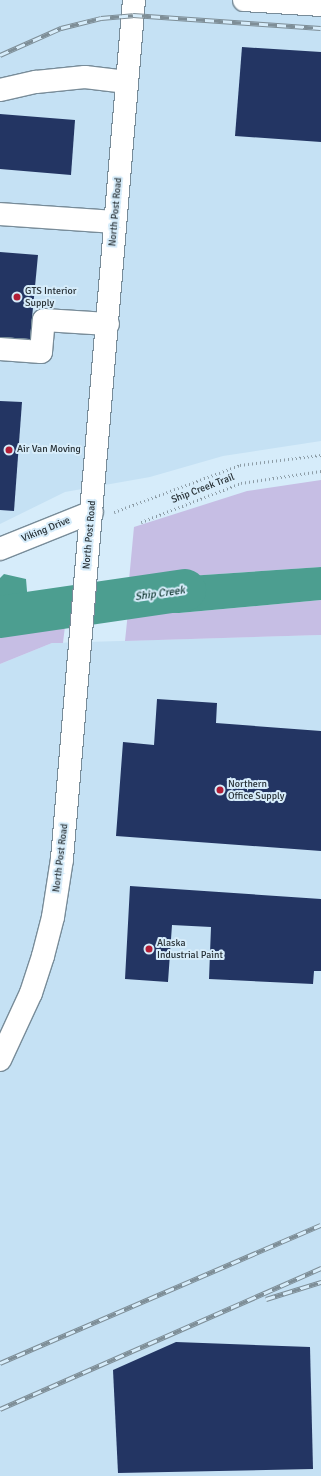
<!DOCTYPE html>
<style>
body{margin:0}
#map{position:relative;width:321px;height:1476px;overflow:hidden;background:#d6ecfa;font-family:Signika,sans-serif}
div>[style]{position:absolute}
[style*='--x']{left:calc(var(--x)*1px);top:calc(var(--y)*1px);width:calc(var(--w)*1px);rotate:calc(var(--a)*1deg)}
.built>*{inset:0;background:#c5e1f4}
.green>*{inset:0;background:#c6bee4}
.water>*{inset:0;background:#4c9e90}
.river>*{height:42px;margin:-21px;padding:0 21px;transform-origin:21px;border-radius:21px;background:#4c9e90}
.building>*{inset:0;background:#233563}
.path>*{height:2.5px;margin-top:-1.25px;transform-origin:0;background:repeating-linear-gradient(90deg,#8d9da7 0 1px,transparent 0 4px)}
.roads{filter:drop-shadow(1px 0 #788c99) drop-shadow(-1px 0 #788c99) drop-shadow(0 1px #788c99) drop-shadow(0 -1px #788c99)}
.minor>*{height:22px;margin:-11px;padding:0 11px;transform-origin:11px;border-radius:11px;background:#fff}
.rail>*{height:4.5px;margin-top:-2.25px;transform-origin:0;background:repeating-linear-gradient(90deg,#d6ecfa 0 9px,#7e8e97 0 18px);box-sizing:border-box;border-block:1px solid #7e8e97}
.dots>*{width:11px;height:11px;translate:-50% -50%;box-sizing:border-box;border:2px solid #d6ecfa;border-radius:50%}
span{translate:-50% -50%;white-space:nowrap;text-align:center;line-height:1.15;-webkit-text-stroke:4px #d6ecfa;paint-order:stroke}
.street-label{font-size:10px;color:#273035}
.poi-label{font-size:10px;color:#273035}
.left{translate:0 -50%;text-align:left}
.water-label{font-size:11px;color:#123932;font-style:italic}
</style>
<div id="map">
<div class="built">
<i style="clip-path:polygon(0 0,321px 0,321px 441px,223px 456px,150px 477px,65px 492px,0 524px)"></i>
<i style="clip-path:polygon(321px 635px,321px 1476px,0 1476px,0 664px,52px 643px)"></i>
</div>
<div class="green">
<i style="clip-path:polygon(321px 480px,321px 567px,129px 580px,134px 527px,247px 491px)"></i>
<i style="clip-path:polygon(321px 600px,321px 635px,125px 641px,128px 612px,179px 613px)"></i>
<i style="clip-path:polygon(65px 626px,63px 643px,52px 643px,0 664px,0 635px,19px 627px)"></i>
</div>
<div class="water">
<i style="clip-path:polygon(321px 567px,321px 600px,179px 613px,128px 612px,129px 580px)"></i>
<i style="clip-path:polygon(4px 574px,26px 579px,30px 627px,19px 627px,0 635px,0 578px)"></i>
</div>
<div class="river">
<i style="--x:0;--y:617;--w:187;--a:-8.3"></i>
</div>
<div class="building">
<i style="clip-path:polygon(242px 47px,321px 52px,321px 142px,235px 136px)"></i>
<i style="clip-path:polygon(0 114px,75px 120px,71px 175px,0 169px)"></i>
<i style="clip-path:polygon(0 252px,38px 255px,30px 339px,0 337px)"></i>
<i style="clip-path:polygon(0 401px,22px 402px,14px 511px,0 510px)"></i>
<i style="clip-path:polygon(157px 699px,217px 703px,216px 723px,321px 731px,321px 851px,116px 836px,123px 742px,154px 745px)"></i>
<i style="clip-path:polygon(130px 886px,321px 899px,321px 971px,314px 971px,313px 984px,209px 979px,211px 927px,172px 925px,168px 982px,125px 979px)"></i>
<i style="clip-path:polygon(176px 1342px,310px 1347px,313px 1469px,118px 1473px,113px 1370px)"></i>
</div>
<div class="path">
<i style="--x:114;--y:512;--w:134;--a:-20.5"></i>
<i style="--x:240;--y:465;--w:82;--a:-7"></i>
<i style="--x:141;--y:522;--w:107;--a:-21.3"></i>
<i style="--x:241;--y:483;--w:81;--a:-8.5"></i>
</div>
<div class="roads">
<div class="minor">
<i style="--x:244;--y:0;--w:77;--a:3.7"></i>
<i style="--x:0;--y:90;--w:37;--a:-13"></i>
<i style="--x:36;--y:82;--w:49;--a:-5.8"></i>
<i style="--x:85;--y:77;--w:42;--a:6.8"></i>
<i style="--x:0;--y:214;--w:115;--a:4"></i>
<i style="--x:0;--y:349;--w:41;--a:4.2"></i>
<i style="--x:41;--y:352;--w:32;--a:-85"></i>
<i style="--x:44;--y:320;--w:64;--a:3.6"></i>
<i style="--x:0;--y:549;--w:99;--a:-21.9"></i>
<i style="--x:0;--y:1060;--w:74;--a:-65.2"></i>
<i style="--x:31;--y:993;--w:39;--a:-72"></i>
<i style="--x:43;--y:956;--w:40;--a:-75.6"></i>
<i style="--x:53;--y:917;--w:59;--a:-81.2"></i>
<i style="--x:62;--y:859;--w:862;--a:-85.21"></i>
</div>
</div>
<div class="rail">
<i style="--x:0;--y:55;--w:67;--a:-23.9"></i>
<i style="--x:61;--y:28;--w:41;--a:-14"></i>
<i style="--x:101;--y:18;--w:32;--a:-5"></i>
<i style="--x:133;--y:15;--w:188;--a:4"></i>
<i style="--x:266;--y:1299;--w:58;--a:-17.2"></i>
<i style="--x:0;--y:1363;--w:349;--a:-23.3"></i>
<i style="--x:0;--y:1409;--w:351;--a:-23.7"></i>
</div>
<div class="dots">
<i style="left:17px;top:297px;background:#b11e36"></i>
<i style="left:9px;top:450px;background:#b11e36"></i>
<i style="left:220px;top:790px;background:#b11e36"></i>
<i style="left:149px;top:949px;background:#b11e36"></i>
</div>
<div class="street-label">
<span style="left:116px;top:212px;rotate:-85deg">North Post Road</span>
<span style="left:203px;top:489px;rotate:-21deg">Ship Creek Trail</span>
<span style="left:46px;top:530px;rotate:-22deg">Viking Drive</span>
<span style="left:90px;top:535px;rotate:-85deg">North Post Road</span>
<span style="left:61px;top:858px;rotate:-83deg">North Post Road</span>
</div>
<div class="poi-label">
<span class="left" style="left:25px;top:297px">GTS Interior<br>Supply</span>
<span class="left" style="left:17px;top:450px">Air Van Moving</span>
<span class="left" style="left:228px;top:790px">Northern<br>Office Supply</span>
<span class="left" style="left:157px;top:949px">Alaska<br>Industrial Paint</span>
</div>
<div class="water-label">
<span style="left:160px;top:594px;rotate:-8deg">Ship Creek</span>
</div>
</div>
